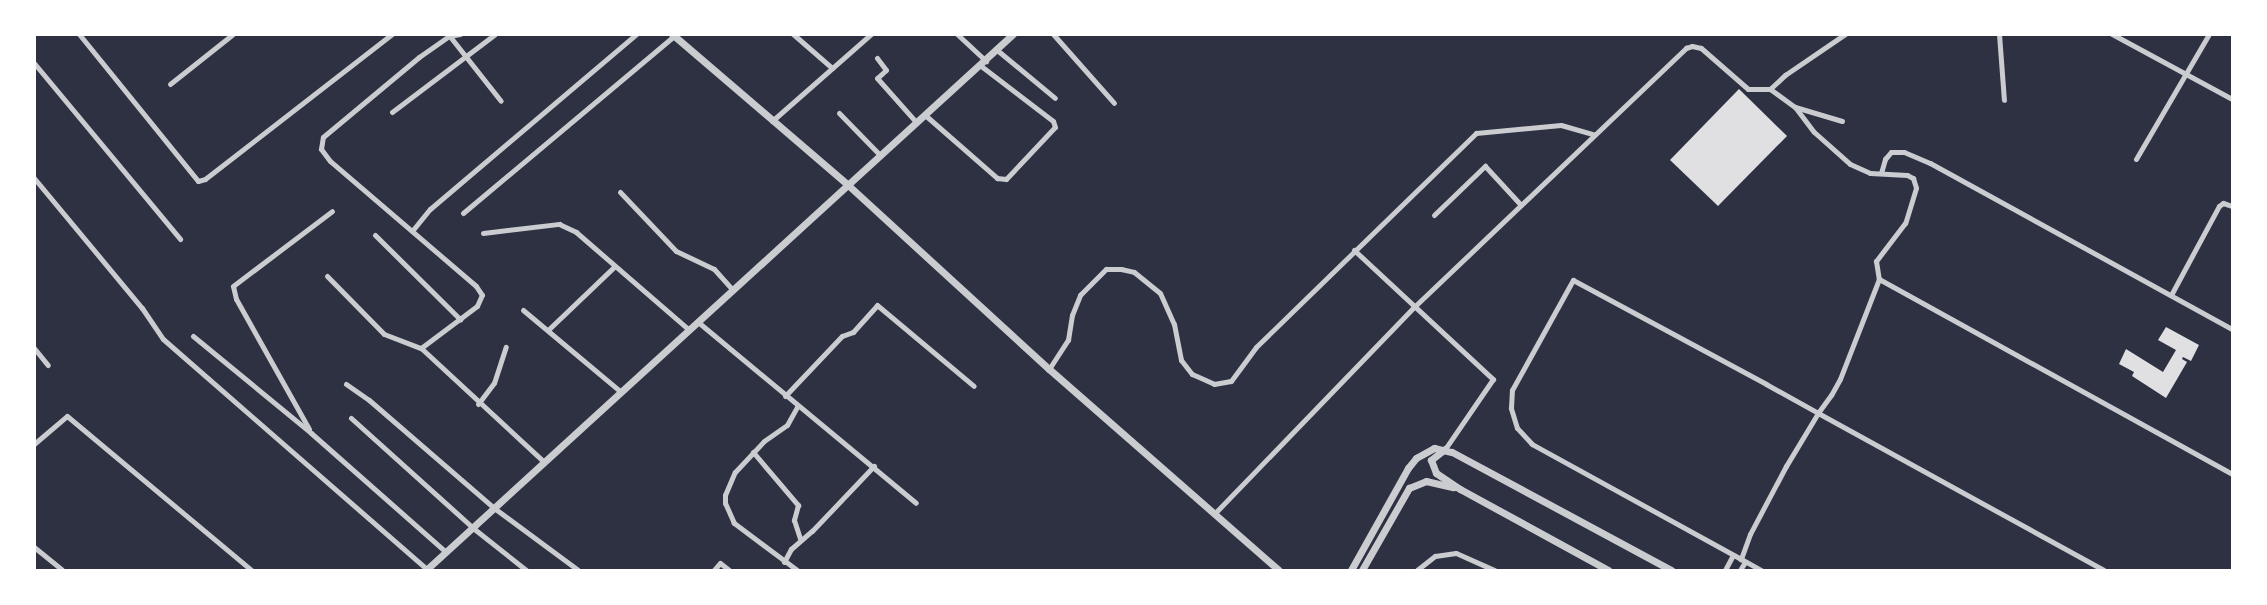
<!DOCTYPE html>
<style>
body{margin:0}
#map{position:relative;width:2267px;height:605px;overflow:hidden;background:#2d3142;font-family:"Open Sans",sans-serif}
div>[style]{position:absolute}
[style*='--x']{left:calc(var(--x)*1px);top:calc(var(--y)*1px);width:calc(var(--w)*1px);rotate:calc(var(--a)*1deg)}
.building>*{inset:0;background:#e0e0e3}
.minor>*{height:5px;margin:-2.5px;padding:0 2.5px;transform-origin:2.5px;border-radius:2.5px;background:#caccd0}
.tertiary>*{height:7px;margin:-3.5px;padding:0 3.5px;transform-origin:3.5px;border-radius:3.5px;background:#caccd0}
span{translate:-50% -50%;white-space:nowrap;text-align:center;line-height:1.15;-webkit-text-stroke:6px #fff;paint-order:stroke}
.frame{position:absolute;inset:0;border:36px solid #fff;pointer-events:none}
</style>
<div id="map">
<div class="building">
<i style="clip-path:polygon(1739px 89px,1787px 136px,1718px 206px,1670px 160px)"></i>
<i style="clip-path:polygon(2166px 327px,2199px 345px,2191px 361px,2183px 357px,2182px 359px,2187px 362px,2166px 398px,2132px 376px,2134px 372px,2119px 364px,2126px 349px,2163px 372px,2176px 350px,2158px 340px)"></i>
</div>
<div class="minor">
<i style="--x:79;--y:34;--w:189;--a:51"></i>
<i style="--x:198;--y:181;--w:7;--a:-16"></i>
<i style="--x:205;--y:179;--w:237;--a:-37.8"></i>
<i style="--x:448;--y:34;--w:85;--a:51.7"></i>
<i style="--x:793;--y:34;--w:52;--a:41.1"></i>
<i style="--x:957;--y:34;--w:40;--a:43"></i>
<i style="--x:1053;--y:34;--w:92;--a:48.5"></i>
<i style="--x:1999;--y:34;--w:66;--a:85.7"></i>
<i style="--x:2112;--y:34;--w:136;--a:28.4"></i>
<i style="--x:997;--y:50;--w:75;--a:39.6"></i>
<i style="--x:877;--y:58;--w:15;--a:53"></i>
<i style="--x:886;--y:70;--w:12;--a:138"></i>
<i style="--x:877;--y:78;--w:60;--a:48.4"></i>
<i style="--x:34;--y:63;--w:229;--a:50.3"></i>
<i style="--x:170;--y:84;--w:80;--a:-38.4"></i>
<i style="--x:1770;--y:89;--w:31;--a:36"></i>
<i style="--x:1795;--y:107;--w:31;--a:53"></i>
<i style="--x:1814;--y:132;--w:48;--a:41.6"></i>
<i style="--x:1850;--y:164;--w:22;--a:24"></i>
<i style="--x:1870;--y:173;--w:37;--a:3"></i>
<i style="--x:1907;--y:175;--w:7;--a:27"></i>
<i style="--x:1913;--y:178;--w:10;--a:73"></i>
<i style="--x:1916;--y:188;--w:37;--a:107"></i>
<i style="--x:1905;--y:223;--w:48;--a:127.3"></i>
<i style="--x:1876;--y:261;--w:18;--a:81"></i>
<i style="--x:1879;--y:279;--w:107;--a:111.3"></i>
<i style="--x:1840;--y:379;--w:18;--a:119"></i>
<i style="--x:1831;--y:395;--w:22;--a:126"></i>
<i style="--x:1818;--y:413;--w:62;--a:121.1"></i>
<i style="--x:1786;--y:466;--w:77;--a:117.9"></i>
<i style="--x:1750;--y:534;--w:27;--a:110"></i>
<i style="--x:1741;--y:559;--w:239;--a:-151.2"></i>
<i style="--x:1532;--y:444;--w:22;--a:-133"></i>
<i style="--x:1517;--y:428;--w:21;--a:-107"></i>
<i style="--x:1511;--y:408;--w:18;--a:-87"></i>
<i style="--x:1512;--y:390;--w:126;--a:-61"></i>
<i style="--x:1573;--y:280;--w:219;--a:28.3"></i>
<i style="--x:1766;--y:384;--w:60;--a:29.1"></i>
<i style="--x:1818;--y:413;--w:326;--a:28.8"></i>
<i style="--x:1770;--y:89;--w:21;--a:-43"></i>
<i style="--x:1785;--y:75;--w:73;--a:-34.3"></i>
<i style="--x:1795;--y:107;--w:49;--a:16.6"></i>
<i style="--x:392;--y:112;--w:129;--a:-37.1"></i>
<i style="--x:839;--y:113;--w:59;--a:45.7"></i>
<i style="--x:925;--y:115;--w:96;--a:41.2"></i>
<i style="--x:997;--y:178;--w:9;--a:6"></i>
<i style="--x:1006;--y:179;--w:71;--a:-46.7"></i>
<i style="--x:1055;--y:127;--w:6;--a:-108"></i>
<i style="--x:1053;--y:121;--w:91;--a:-142.6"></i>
<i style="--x:772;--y:121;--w:132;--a:-41.3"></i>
<i style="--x:2136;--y:159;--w:145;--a:-59.7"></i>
<i style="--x:1881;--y:173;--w:15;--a:-74"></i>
<i style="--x:1885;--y:159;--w:9;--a:-49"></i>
<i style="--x:1891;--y:152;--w:13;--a:0"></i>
<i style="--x:1904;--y:152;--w:28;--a:23"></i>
<i style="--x:1930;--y:163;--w:345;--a:28.8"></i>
<i style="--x:34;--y:178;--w:169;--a:50.3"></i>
<i style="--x:142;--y:308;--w:37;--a:56"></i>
<i style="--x:163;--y:339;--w:352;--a:41.1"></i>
<i style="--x:620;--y:192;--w:81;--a:46.5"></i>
<i style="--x:676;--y:251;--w:42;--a:25.3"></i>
<i style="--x:714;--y:269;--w:28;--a:48"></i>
<i style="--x:463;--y:213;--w:275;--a:-40"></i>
<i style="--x:1434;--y:215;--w:71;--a:-43.9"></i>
<i style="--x:1485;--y:166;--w:53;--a:47.3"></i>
<i style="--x:412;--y:231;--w:28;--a:-51"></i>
<i style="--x:430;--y:209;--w:270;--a:-40.3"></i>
<i style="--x:483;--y:233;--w:77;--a:-6.8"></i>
<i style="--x:559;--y:224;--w:19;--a:25"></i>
<i style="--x:576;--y:232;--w:150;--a:40.9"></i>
<i style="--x:375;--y:235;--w:120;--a:44.7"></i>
<i style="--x:1354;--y:250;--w:190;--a:42.9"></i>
<i style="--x:1493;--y:379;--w:85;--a:124.4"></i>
<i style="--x:327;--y:276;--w:81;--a:45.5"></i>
<i style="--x:384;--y:334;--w:40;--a:21"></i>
<i style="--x:421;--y:348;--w:168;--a:42.8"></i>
<i style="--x:1879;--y:279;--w:403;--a:28.9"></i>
<i style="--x:2171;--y:295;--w:101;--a:-61.7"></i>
<i style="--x:2219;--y:206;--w:5;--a:-37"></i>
<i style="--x:2223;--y:203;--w:9;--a:18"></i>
<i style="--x:523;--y:310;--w:128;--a:39.9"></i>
<i style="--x:698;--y:322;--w:283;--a:39.7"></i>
<i style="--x:549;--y:329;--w:91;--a:-43.7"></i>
<i style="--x:193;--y:336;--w:153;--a:39.4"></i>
<i style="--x:311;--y:433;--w:180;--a:41.4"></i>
<i style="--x:34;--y:348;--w:22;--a:51"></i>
<i style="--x:421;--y:348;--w:70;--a:-36.9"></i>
<i style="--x:477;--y:306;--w:12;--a:-66"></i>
<i style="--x:482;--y:295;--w:11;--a:-124"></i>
<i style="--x:476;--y:286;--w:192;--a:-139.4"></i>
<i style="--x:330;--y:161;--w:15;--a:-127"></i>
<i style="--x:321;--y:149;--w:12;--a:-81"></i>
<i style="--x:323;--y:137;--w:125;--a:-39.8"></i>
<i style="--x:419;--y:57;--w:37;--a:-35"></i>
<i style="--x:449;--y:36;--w:11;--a:-10"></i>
<i style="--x:1049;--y:369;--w:35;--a:-57"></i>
<i style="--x:1068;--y:340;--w:25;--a:-81"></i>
<i style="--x:1072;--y:315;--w:22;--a:-68"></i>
<i style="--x:1080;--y:295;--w:37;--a:-45"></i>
<i style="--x:1106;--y:269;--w:15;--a:0"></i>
<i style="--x:1121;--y:269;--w:13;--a:13"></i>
<i style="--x:1134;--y:272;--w:33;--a:39"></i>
<i style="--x:1160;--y:293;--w:34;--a:66"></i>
<i style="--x:1174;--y:324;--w:37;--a:79"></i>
<i style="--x:1181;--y:360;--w:18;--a:52"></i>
<i style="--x:1192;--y:374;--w:24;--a:24"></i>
<i style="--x:1214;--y:384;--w:17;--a:-10"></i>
<i style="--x:1231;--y:381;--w:42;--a:-53.7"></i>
<i style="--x:1256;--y:347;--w:307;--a:-44.2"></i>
<i style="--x:1476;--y:133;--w:85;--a:-5.4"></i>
<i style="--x:1561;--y:125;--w:33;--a:16"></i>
<i style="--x:346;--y:384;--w:28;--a:35"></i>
<i style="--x:369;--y:400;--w:165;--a:40.8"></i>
<i style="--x:494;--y:508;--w:104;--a:36.4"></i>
<i style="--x:785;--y:396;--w:83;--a:-46.5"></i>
<i style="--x:842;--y:336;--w:12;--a:-20"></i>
<i style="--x:853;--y:332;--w:36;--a:-48"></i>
<i style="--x:877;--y:305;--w:126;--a:39.9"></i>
<i style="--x:478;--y:404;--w:26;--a:-53"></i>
<i style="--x:494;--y:383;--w:38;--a:-72"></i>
<i style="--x:351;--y:418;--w:164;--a:42"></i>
<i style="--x:473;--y:528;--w:68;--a:38.4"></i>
<i style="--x:309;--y:429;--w:149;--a:-119.3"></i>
<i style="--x:236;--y:299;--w:13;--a:-103"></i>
<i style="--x:233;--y:286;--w:124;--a:-37.1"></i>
<i style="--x:34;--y:444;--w:43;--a:-40.3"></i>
<i style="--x:67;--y:416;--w:240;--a:39.9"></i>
<i style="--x:753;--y:452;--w:70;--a:49.7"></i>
<i style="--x:798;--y:505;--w:16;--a:105"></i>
<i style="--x:794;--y:520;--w:20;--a:72"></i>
<i style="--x:1215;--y:513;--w:286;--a:-46"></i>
<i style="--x:1414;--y:307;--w:376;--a:-43.6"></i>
<i style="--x:1686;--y:48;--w:6;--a:-18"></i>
<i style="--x:1692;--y:46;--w:9;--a:13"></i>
<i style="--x:1701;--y:48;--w:62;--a:41.1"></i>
<i style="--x:1748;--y:89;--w:22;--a:0"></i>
<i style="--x:34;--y:547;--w:36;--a:39"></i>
<i style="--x:1741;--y:559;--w:23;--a:29"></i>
<i style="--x:784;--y:562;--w:15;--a:-62"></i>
<i style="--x:791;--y:549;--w:28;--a:-41"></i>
<i style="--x:812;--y:531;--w:90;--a:-46.4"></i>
<i style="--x:714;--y:570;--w:9;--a:-49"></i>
<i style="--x:720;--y:563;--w:11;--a:38"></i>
<i style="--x:797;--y:570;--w:79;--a:-143.3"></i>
<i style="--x:734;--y:523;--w:22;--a:-114"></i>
<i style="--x:725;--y:503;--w:8;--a:-90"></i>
<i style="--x:725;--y:495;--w:25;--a:-67"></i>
<i style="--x:735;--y:472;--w:42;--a:-46.9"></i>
<i style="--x:764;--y:441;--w:28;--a:-35"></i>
<i style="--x:787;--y:425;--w:21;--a:-61"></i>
<i style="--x:1417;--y:570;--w:23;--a:-38"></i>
<i style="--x:1435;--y:556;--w:21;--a:-8"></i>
<i style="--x:1456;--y:553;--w:42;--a:24.1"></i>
<i style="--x:1725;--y:570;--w:17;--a:-62"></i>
<i style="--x:1740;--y:570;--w:9;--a:-58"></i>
</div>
<div class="tertiary">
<i style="--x:672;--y:34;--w:232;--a:40.6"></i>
<i style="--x:848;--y:185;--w:273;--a:42.5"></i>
<i style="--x:1049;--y:369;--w:305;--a:41.2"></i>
<i style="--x:1445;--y:449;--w:18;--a:142"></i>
<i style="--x:1431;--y:460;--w:14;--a:69"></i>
<i style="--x:1436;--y:473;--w:29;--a:34"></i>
<i style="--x:1460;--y:489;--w:169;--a:28.7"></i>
<i style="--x:426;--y:570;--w:795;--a:-42.4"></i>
<i style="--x:1351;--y:570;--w:117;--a:-60.8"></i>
<i style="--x:1408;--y:468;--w:13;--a:-51"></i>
<i style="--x:1416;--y:458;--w:21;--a:-29"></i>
<i style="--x:1434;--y:448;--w:18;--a:13"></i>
<i style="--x:1452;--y:452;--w:249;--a:28.3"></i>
<i style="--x:1362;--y:570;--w:95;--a:-60.2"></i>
<i style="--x:1409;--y:488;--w:18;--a:-22"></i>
<i style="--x:1426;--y:481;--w:28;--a:13"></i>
</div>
<div class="frame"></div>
</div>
